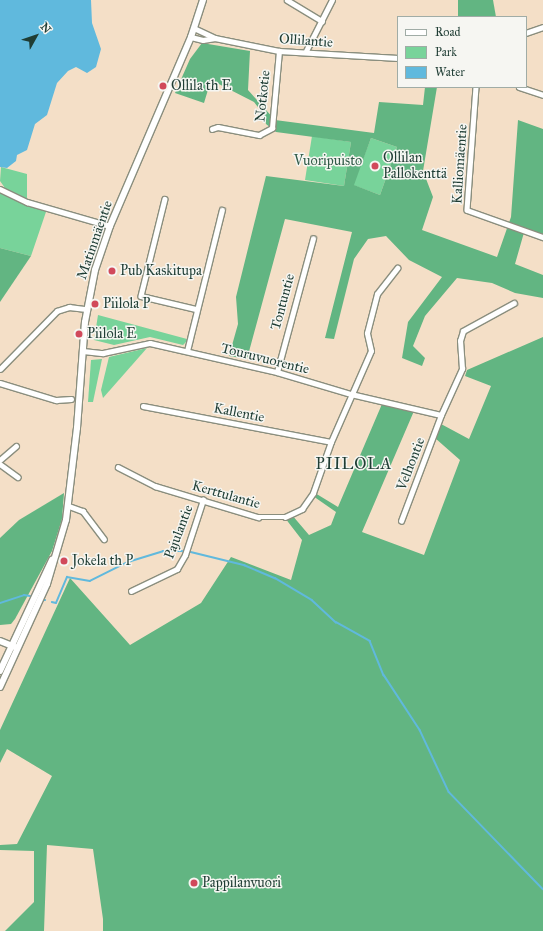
<!DOCTYPE html>
<meta charset="utf-8">
<style>
body{margin:0}
#map{position:relative;width:543px;height:931px;overflow:hidden;background:#f4dfc7;font-family:"IM FELL Great Primer",serif}
div>[style]{position:absolute}
[style*='--x']{left:calc(var(--x)*1px);top:calc(var(--y)*1px);width:calc(var(--w)*1px);rotate:calc(var(--a)*1deg)}
.green>*{inset:0;background:#78d39a}
.forest>*{inset:0;background:#62b582}
.water>*{inset:0;background:#60b9dd}
.stream>*{height:1.5px;margin:-0.75px;padding:0 0.75px;transform-origin:0.75px;border-radius:0.75px;background:#60b9dd}
.roads{filter:drop-shadow(1px 0 #8a8e7e) drop-shadow(-1px 0 #8a8e7e) drop-shadow(0 1px #8a8e7e) drop-shadow(0 -1px #8a8e7e)}
.street>*{height:4.5px;margin:-2.25px;padding:0 2.25px;transform-origin:2.25px;border-radius:2.25px;background:#fff}
.secondary>*{height:6px;margin:-3px;padding:0 3px;transform-origin:3px;border-radius:3px;background:#fff}
.dots>*{width:11px;height:11px;translate:-50% -50%;box-sizing:border-box;border:2px solid #f6f6f2;border-radius:50%}
span{translate:-50% -50%;white-space:nowrap;text-align:center;line-height:1.15;-webkit-text-stroke:3px #f6f6f2;paint-order:stroke}
.street-label{font-size:14px;color:#1f3d34}
.poi-label{font-size:14px;color:#1f3d34}
.left{translate:0 -50%;text-align:left}
.park-label{font-size:14px;color:#315b48}
.quarter-label{font-size:16px;color:#1f3d34;letter-spacing:1px}
.legend{position:absolute;left:397px;top:16px;width:130px;height:72px;box-sizing:border-box;background:#f6f6f2;border:1px solid #a0aca6;margin:0;padding:5px 7px;list-style:none;font-size:12px;color:#1f3d34}
.legend li{display:flex;align-items:center;gap:8px;height:20px}
.legend b{width:20px;border:1px solid #a0aca6}
.north{position:absolute;left:16px;top:16px;width:40px;height:40px;-webkit-text-stroke:3px #f6f6f2;paint-order:stroke;rotate:50deg;font-size:11px;font-weight:700;line-height:16px;text-align:center;color:#1f3d34}
.north::after{content:'';display:block;margin:auto;width:14px;height:18px;background:#1f3d34;clip-path:polygon(50% 0,100% 100%,50% 72%,0 100%)}
</style>
<div id="map">
<div class="green">
<i style="clip-path:polygon(312px 136px,351px 142px,344px 186px,305px 180px)"></i>
<i style="clip-path:polygon(371px 138px,397px 147px,380px 195px,353px 185px)"></i>
<i style="clip-path:polygon(1px 167px,27px 174px,27px 199px,48px 206px,31px 256px,0 248px,0 186px,5px 188px,0 181px)"></i>
<i style="clip-path:polygon(98px 315px,187px 339px,186px 342px,183px 345px,150px 337px,114px 345px,94px 340px)"></i>
<i style="clip-path:polygon(147px 348px,103px 398px,101px 390px,109px 357px)"></i>
<i style="clip-path:polygon(102px 359px,93px 402px,88px 402px,91px 360px)"></i>
</div>
<div class="forest">
<i style="clip-path:polygon(458px 0,493px 0,496px 17px,458px 17px)"></i>
<i style="clip-path:polygon(evenodd,202px 43px,250px 51px,248px 90px,275px 120px,374px 133px,379px 102px,423px 105px,425px 87px,437px 87px,423px 171px,433px 197px,422px 230px,497px 257px,511px 217px,518px 120px,543px 129px,543px 235px,525px 229px,515px 264px,543px 275px,543px 298px,515px 293px,492px 283px,457px 278px,425px 316px,413px 346px,425px 358px,422px 366px,402px 358px,408px 322px,442px 277px,409px 260px,386px 236px,368px 239px,354px 259px,334px 339px,325px 338px,352px 232px,285px 219px,247px 359px,229px 356px,238px 324px,236px 297px,266px 176px,344px 186px,351px 142px,276px 132px,266px 124px,264px 115px,254px 102px,211px 80px,204px 103px,175px 93px,190px 59px,202px 43px,371px 138px,397px 147px,380px 195px,354px 185px,371px 138px)"></i>
<i style="clip-path:polygon(0 248px,31px 256px,0 302px)"></i>
<i style="clip-path:polygon(543px 337px,543px 931px,103px 931px,103px 919px,93px 849px,47px 845px,44px 931px,5px 931px,34px 902px,34px 851px,0 850px,0 845px,17px 844px,52px 776px,7px 749px,0 763px,0 730px,70px 578px,130px 645px,201px 603px,231px 557px,291px 580px,302px 540px,285px 518px,292px 515px,309px 535px,331px 525px,336px 512px,313px 496px,315px 493px,338px 507px,382px 404px,414px 411px,362px 532px,424px 555px,460px 460px,435px 438px,441px 424px,469px 439px,491px 386px,465px 376px,467px 370px)"></i>
<i style="clip-path:polygon(64px 493px,62px 519px,52px 551px,15px 619px,11px 624px,0 625px,0 538px,19px 520px)"></i>
</div>
<div class="water">
<i style="clip-path:polygon(0 0,91px 0,92px 23px,101px 49px,96px 67px,87px 73px,76px 67px,68px 71px,57px 83px,47px 115px,35px 124px,27px 150px,17px 155px,16px 161px,7px 168px,0 167px)"></i>
</div>
<div class="stream">
<i style="--x:191;--y:552;--w:55;--a:13.8"></i>
<i style="--x:244;--y:565;--w:34;--a:23"></i>
<i style="--x:275;--y:578;--w:43;--a:30.7"></i>
<i style="--x:312;--y:600;--w:33;--a:43"></i>
<i style="--x:336;--y:622;--w:39;--a:29"></i>
<i style="--x:370;--y:641;--w:37;--a:68"></i>
<i style="--x:384;--y:675;--w:66;--a:56.8"></i>
<i style="--x:420;--y:730;--w:68;--a:64.9"></i>
<i style="--x:449;--y:792;--w:135;--a:45.9"></i>
<i style="--x:44;--y:600;--w:1;--a:0"></i>
<i style="--x:52;--y:602;--w:4;--a:14"></i>
<i style="--x:56;--y:603;--w:28;--a:-67"></i>
<i style="--x:67;--y:577;--w:23;--a:10"></i>
<i style="--x:90;--y:581;--w:42;--a:-26.6"></i>
<i style="--x:128;--y:562;--w:37;--a:-17"></i>
<i style="--x:163;--y:551;--w:19;--a:0"></i>
<i style="--x:0;--y:603;--w:25;--a:-18"></i>
<i style="--x:24;--y:595;--w:6;--a:9"></i>
</div>
<div class="roads">
<div class="street">
<i style="--x:287;--y:0;--w:41;--a:31"></i>
<i style="--x:194;--y:28;--w:23;--a:25"></i>
<i style="--x:526;--y:33;--w:18;--a:-19"></i>
<i style="--x:191;--y:37;--w:12;--a:14"></i>
<i style="--x:203;--y:40;--w:12;--a:-9"></i>
<i style="--x:215;--y:38;--w:65;--a:11.5"></i>
<i style="--x:279;--y:51;--w:119;--a:3.4"></i>
<i style="--x:306;--y:51;--w:57;--a:-63"></i>
<i style="--x:476;--y:87;--w:123;--a:94.2"></i>
<i style="--x:467;--y:210;--w:81;--a:19.6"></i>
<i style="--x:519;--y:87;--w:25;--a:18"></i>
<i style="--x:212;--y:129;--w:6;--a:-18"></i>
<i style="--x:218;--y:127;--w:42;--a:11"></i>
<i style="--x:259;--y:135;--w:15;--a:-28"></i>
<i style="--x:272;--y:128;--w:77;--a:-84.8"></i>
<i style="--x:0;--y:189;--w:30;--a:26"></i>
<i style="--x:27;--y:202;--w:86;--a:16.1"></i>
<i style="--x:165;--y:199;--w:100;--a:103.9"></i>
<i style="--x:141;--y:296;--w:57;--a:13.3"></i>
<i style="--x:83;--y:351;--w:20;--a:6"></i>
<i style="--x:103;--y:353;--w:48;--a:-12"></i>
<i style="--x:150;--y:343;--w:130;--a:12.9"></i>
<i style="--x:277;--y:372;--w:77;--a:16.6"></i>
<i style="--x:351;--y:394;--w:92;--a:13.1"></i>
<i style="--x:187;--y:351;--w:145;--a:-76.1"></i>
<i style="--x:0;--y:369;--w:81;--a:-45.5"></i>
<i style="--x:57;--y:311;--w:13;--a:-18"></i>
<i style="--x:69;--y:307;--w:17;--a:7"></i>
<i style="--x:277;--y:372;--w:138;--a:-74.9"></i>
<i style="--x:0;--y:383;--w:59;--a:16.9"></i>
<i style="--x:56;--y:400;--w:15;--a:-4"></i>
<i style="--x:143;--y:406;--w:191;--a:10.8"></i>
<i style="--x:0;--y:460;--w:21;--a:-41"></i>
<i style="--x:0;--y:464;--w:22;--a:36"></i>
<i style="--x:118;--y:467;--w:42;--a:27.2"></i>
<i style="--x:155;--y:486;--w:108;--a:16.8"></i>
<i style="--x:258;--y:517;--w:27;--a:0"></i>
<i style="--x:285;--y:517;--w:19;--a:-25"></i>
<i style="--x:302;--y:509;--w:19;--a:-55"></i>
<i style="--x:313;--y:493;--w:54;--a:-70.6"></i>
<i style="--x:331;--y:442;--w:99;--a:-66.3"></i>
<i style="--x:371;--y:351;--w:18;--a:-103"></i>
<i style="--x:367;--y:333;--w:40;--a:-75.6"></i>
<i style="--x:377;--y:294;--w:33;--a:-52"></i>
<i style="--x:69;--y:506;--w:15;--a:20"></i>
<i style="--x:83;--y:511;--w:35;--a:53"></i>
<i style="--x:401;--y:521;--w:113;--a:-69.3"></i>
<i style="--x:441;--y:415;--w:51;--a:-65.5"></i>
<i style="--x:462;--y:369;--w:28;--a:-94"></i>
<i style="--x:460;--y:341;--w:10;--a:-73"></i>
<i style="--x:463;--y:331;--w:58;--a:-28.8"></i>
<i style="--x:131;--y:591;--w:51;--a:-25.6"></i>
<i style="--x:177;--y:569;--w:16;--a:-60"></i>
<i style="--x:185;--y:555;--w:58;--a:-71.9"></i>
</div>
<div class="secondary">
<i style="--x:0;--y:641;--w:16;--a:22"></i>
<i style="--x:0;--y:671;--w:123;--a:-64.9"></i>
<i style="--x:0;--y:687;--w:113;--a:-65.5"></i>
<i style="--x:47;--y:584;--w:67;--a:-73.5"></i>
<i style="--x:66;--y:520;--w:93;--a:-83.2"></i>
<i style="--x:77;--y:428;--w:106;--a:-85.7"></i>
<i style="--x:85;--y:322;--w:53;--a:-79.1"></i>
<i style="--x:95;--y:270;--w:46;--a:-71.2"></i>
<i style="--x:110;--y:226;--w:206;--a:-66.8"></i>
<i style="--x:191;--y:37;--w:39;--a:-72"></i>
</div>
</div>
<div class="dots">
<i style="left:163px;top:86px;background:#d1495b"></i>
<i style="left:375px;top:166px;background:#d1495b"></i>
<i style="left:112px;top:271px;background:#d1495b"></i>
<i style="left:95px;top:304px;background:#d1495b"></i>
<i style="left:79px;top:334px;background:#d1495b"></i>
<i style="left:64px;top:561px;background:#d1495b"></i>
<i style="left:194px;top:883px;background:#d1495b"></i>
</div>
<div class="street-label">
<span style="left:306px;top:41px;rotate:4deg">Ollilantie</span>
<span style="left:263px;top:96px;rotate:-84deg">Notkotie</span>
<span style="left:460px;top:164px;rotate:-86deg">Kalliomäentie</span>
<span style="left:95px;top:240px;rotate:-71deg">Matinmäentie</span>
<span style="left:283px;top:302px;rotate:-75deg">Tontuntie</span>
<span style="left:265px;top:359px;rotate:14deg">Touruvuorentie</span>
<span style="left:239px;top:413px;rotate:11deg">Kallentie</span>
<span style="left:411px;top:464px;rotate:-69deg">Velhontie</span>
<span style="left:226px;top:495px;rotate:16deg">Kerttulantie</span>
<span style="left:179px;top:532px;rotate:-69deg">Pajulantie</span>
</div>
<div class="poi-label">
<span class="left" style="left:171px;top:86px">Ollila th E</span>
<span class="left" style="left:383px;top:166px">Ollilan<br>Pallokenttä</span>
<span class="left" style="left:120px;top:271px">Pub Kaskitupa</span>
<span class="left" style="left:103px;top:304px">Piilola P</span>
<span class="left" style="left:87px;top:334px">Piilola E</span>
<span class="left" style="left:72px;top:561px">Jokela th P</span>
<span class="left" style="left:202px;top:883px">Pappilanvuori</span>
</div>
<div class="park-label">
<span style="left:328px;top:161px">Vuoripuisto</span>
</div>
<div class="quarter-label">
<span style="left:354px;top:464px">PIILOLA</span>
</div>
<ul class="legend">
<li><b style="height:5px;background:#fff"></b>Road</li>
<li><b style="height:11px;background:#78d39a"></b>Park</li>
<li><b style="height:11px;background:#60b9dd"></b>Water</li>
</ul>
<div class="north">N</div>
</div>
